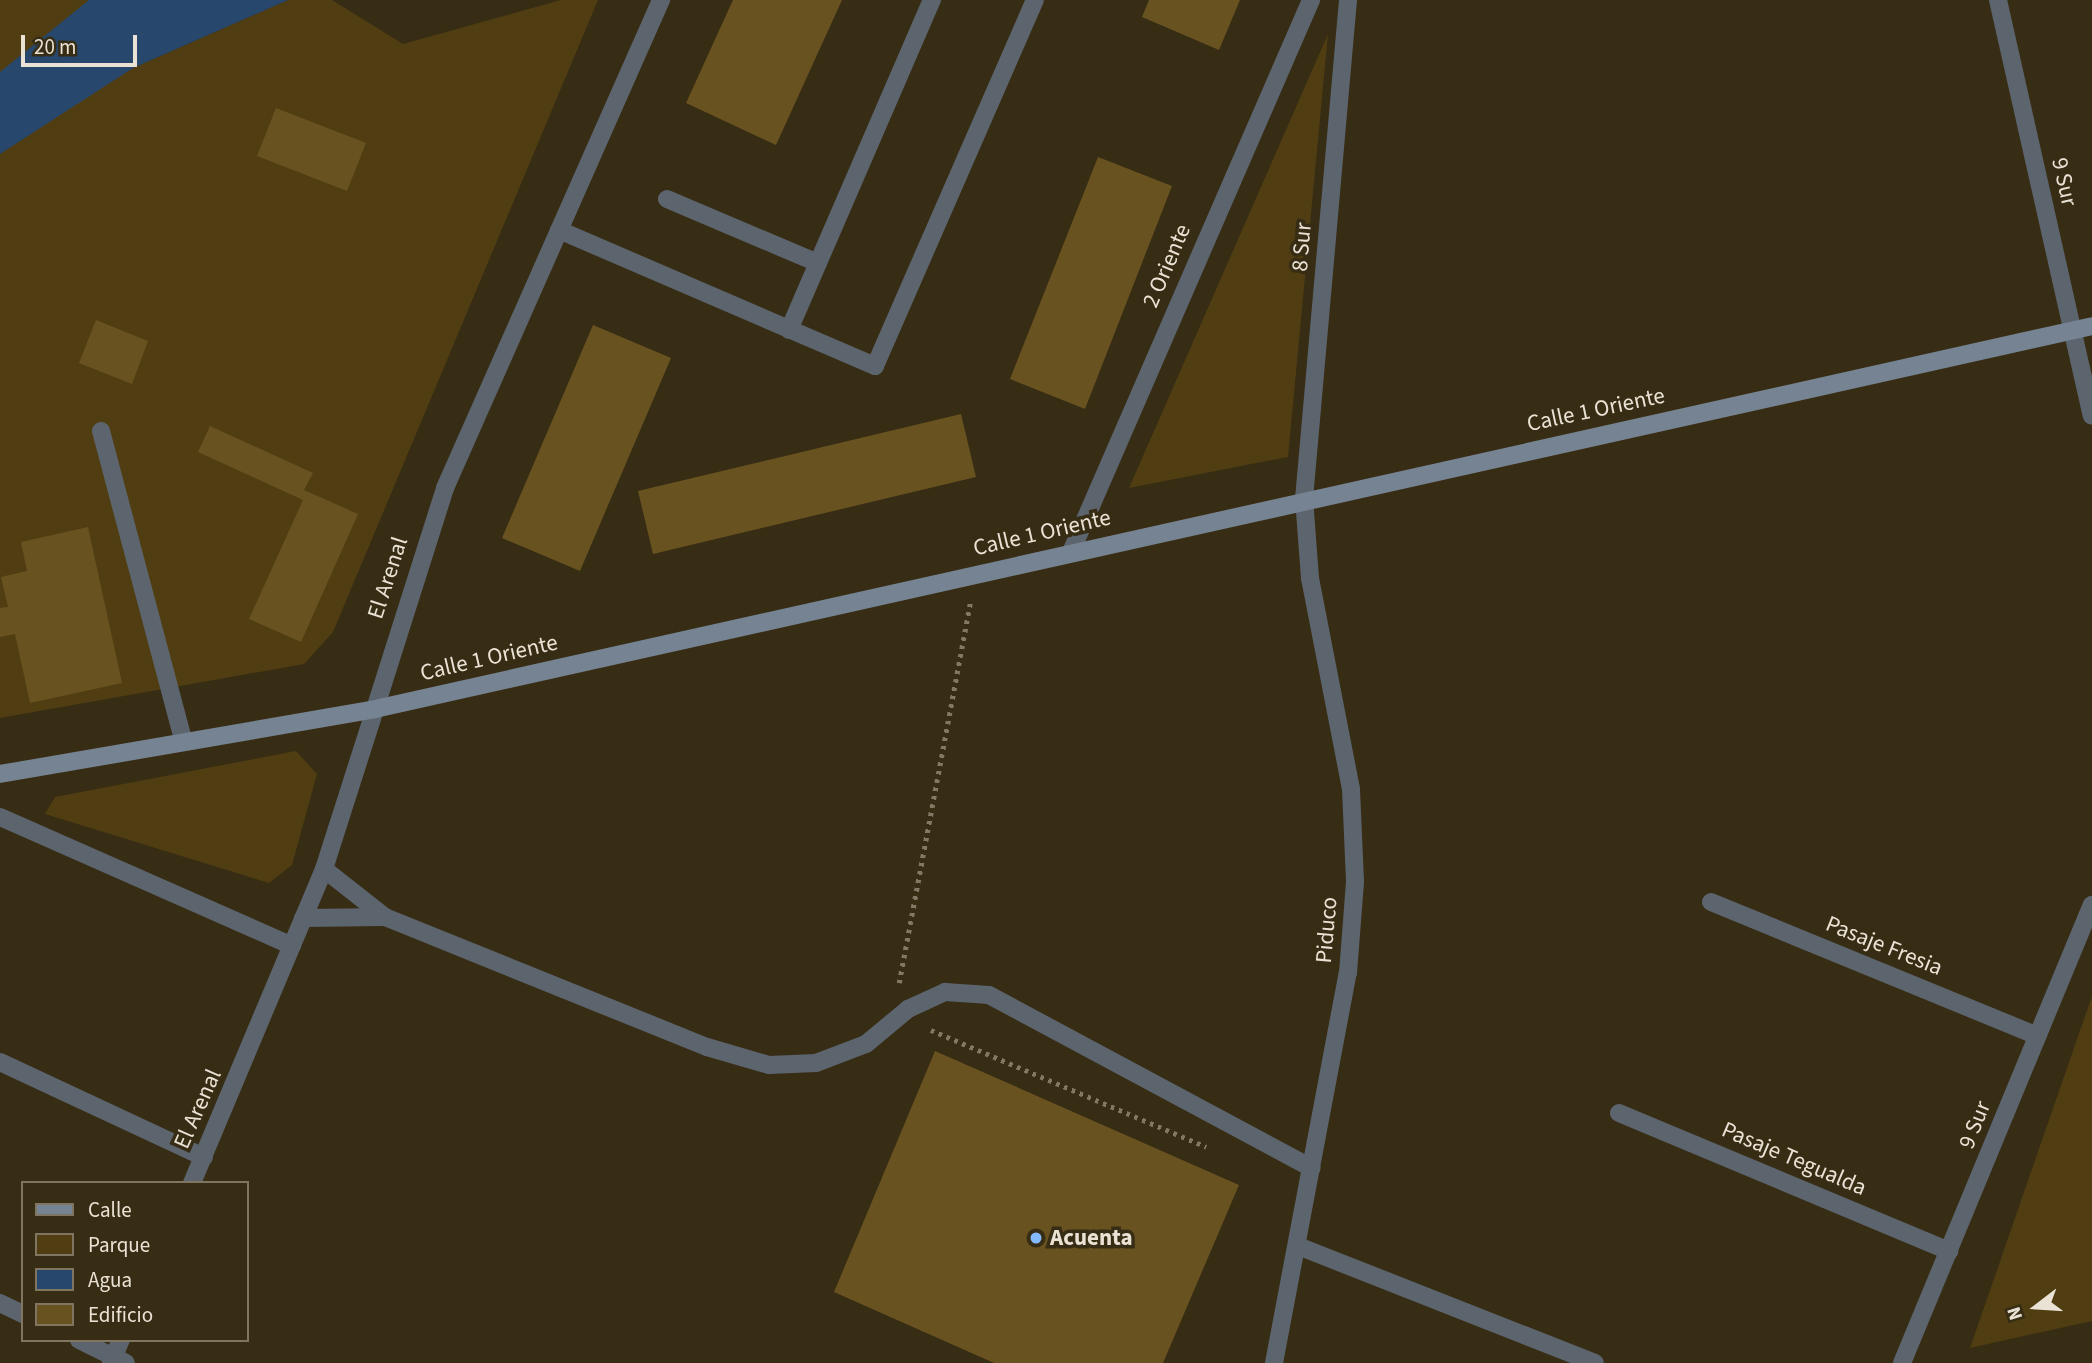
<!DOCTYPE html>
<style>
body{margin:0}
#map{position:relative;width:2092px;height:1363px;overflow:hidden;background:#372c14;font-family:"Source Sans 3",sans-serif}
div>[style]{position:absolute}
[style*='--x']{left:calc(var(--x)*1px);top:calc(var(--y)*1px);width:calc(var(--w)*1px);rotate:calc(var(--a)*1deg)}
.green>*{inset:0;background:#503e12}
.water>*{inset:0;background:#27476c}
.building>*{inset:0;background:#685220}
.path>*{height:4.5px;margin-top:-2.25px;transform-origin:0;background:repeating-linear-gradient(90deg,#827965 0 3.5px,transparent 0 8.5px)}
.service>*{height:18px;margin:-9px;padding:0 9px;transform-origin:9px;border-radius:9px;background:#5c646e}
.minor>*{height:18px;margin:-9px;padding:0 9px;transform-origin:9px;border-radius:9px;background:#5c646e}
.tertiary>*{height:18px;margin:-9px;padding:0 9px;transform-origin:9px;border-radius:9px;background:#5c646e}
.secondary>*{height:18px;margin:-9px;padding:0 9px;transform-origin:9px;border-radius:9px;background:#768392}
.dots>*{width:19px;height:19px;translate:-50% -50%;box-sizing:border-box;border:4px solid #372c14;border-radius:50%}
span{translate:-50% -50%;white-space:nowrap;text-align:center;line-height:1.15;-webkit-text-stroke:7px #372c14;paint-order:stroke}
.street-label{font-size:23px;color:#eae3d5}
.poi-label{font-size:23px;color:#eae3d5;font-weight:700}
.left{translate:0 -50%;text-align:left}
.legend{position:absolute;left:21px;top:1181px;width:228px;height:161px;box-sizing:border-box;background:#372c14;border:2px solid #7f7561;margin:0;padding:9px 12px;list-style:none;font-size:21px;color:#eae3d5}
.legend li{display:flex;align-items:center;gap:14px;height:35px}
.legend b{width:35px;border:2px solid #7f7561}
.north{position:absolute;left:2001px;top:1272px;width:70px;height:70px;-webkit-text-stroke:5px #372c14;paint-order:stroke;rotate:253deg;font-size:19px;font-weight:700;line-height:28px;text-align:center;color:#eae3d5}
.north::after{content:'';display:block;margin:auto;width:24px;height:32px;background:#eae3d5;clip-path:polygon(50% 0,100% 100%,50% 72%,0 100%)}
.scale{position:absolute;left:21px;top:35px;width:116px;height:32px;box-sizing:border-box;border:4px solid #eae3d5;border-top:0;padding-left:9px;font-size:21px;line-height:24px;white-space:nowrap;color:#eae3d5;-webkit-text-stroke:5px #372c14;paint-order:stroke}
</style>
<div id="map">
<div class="green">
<i style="clip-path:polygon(0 0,196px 0,0 136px)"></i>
<i style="clip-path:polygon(288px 0,332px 0,403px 44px,561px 0,598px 0,333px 632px,304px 664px,0 718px,0 143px,133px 68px)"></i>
<i style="clip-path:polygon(1328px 34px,1288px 457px,1129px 488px)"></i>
<i style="clip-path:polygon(296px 751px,317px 774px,292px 865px,269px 883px,45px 814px,55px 797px)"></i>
<i style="clip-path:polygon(2092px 996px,2092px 1321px,1970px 1348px)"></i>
</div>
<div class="water">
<i style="clip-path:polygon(89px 0,288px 0,133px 68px,0 154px,0 72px)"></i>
</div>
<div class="building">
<i style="clip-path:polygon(733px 0,842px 0,776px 145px,686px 103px)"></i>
<i style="clip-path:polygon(1149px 0,1240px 0,1219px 50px,1142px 17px)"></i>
<i style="clip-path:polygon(276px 108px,366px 143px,347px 191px,257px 156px)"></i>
<i style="clip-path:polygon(1098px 157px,1172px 186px,1085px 409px,1010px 379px)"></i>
<i style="clip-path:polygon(96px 320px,148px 341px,132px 384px,79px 363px)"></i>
<i style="clip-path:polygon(593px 325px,671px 358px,580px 571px,502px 538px)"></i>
<i style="clip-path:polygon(961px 414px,976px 477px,653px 554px,638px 491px)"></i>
<i style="clip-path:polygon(210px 426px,313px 473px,304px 490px,358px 514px,301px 642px,249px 619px,303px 500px,198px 452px)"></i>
<i style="clip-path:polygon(88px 527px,122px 683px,30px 703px,15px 634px,0 637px,0 608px,8px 607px,1px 577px,27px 571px,21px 542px)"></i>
<i style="clip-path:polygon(935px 1051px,1239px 1185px,1163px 1363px,994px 1363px,834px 1292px)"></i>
</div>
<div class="path">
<i style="--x:899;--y:983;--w:386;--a:-79.4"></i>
<i style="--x:931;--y:1030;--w:299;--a:23"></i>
</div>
<div class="service">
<i style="--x:667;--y:199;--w:164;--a:23"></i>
<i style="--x:559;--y:230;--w:344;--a:23.3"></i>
<i style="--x:875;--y:366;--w:399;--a:-66.4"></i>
<i style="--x:789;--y:330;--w:360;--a:-66.6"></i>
<i style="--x:101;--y:431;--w:320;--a:75.1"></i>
<i style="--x:324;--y:869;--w:78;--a:38.2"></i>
<i style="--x:385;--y:917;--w:347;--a:22"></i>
<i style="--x:707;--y:1047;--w:65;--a:16.2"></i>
<i style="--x:769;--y:1065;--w:47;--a:-2.4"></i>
<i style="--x:816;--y:1063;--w:53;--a:-20.8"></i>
<i style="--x:866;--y:1044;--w:55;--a:-39.8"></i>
<i style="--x:908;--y:1009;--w:41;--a:-24.7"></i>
<i style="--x:945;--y:992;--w:44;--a:3.9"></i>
<i style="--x:989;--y:995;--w:366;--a:28.2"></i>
<i style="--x:303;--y:918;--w:82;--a:-0.7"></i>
</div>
<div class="minor">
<i style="--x:1998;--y:0;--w:426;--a:77.3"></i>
<i style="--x:1304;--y:499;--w:501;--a:-84.96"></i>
<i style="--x:1071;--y:552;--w:602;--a:-66.5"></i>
<i style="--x:375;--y:709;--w:232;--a:-72.4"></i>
<i style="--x:445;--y:488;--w:534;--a:-66.12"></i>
<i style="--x:0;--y:817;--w:319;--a:23.8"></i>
<i style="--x:1711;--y:902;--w:353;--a:22.3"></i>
<i style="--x:0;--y:1062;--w:225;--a:25"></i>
<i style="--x:1619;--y:1113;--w:358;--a:22.7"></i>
<i style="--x:1298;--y:1246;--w:319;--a:21.5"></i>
<i style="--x:0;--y:1303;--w:25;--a:26"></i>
<i style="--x:79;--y:1340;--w:52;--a:26.1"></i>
<i style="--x:1902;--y:1363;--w:496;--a:-67.5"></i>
</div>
<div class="tertiary">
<i style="--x:192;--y:1183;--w:341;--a:-67.2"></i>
<i style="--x:324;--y:869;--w:168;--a:-72.3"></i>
<i style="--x:111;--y:1363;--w:25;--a:-67"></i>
<i style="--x:1274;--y:1363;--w:397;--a:-79.3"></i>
<i style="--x:1348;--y:973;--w:92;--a:-85.6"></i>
<i style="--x:1355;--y:881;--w:92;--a:-92.5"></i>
<i style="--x:1351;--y:789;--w:215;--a:-101"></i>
<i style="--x:1310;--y:578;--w:79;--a:-94.3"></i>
</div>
<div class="secondary">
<i style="--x:0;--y:774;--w:381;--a:-9.8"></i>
<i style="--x:375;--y:709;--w:1759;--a:-12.57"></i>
</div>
<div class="dots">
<i style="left:1036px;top:1238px;background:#85bbfb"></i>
</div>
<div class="street-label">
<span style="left:2064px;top:182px;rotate:77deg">9 Sur</span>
<span style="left:1302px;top:247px;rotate:-85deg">8 Sur</span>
<span style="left:1167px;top:266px;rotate:-67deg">2 Oriente</span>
<span style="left:1596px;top:410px;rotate:-12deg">Calle 1 Oriente</span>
<span style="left:1042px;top:533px;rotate:-13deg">Calle 1 Oriente</span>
<span style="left:388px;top:578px;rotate:-72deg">El Arenal</span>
<span style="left:489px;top:658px;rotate:-13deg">Calle 1 Oriente</span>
<span style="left:1327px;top:930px;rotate:-85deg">Piduco</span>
<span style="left:1884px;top:946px;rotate:22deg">Pasaje Fresia</span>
<span style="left:198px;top:1109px;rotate:-66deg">El Arenal</span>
<span style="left:1975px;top:1125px;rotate:-68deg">9 Sur</span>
<span style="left:1794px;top:1159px;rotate:23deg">Pasaje Tegualda</span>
</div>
<div class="poi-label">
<span class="left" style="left:1050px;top:1238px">Acuenta</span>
</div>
<ul class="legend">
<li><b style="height:9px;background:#768392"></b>Calle</li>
<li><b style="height:19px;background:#503e12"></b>Parque</li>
<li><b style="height:19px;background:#27476c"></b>Agua</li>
<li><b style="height:19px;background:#685220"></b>Edificio</li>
</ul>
<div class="north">N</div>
<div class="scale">20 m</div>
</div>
